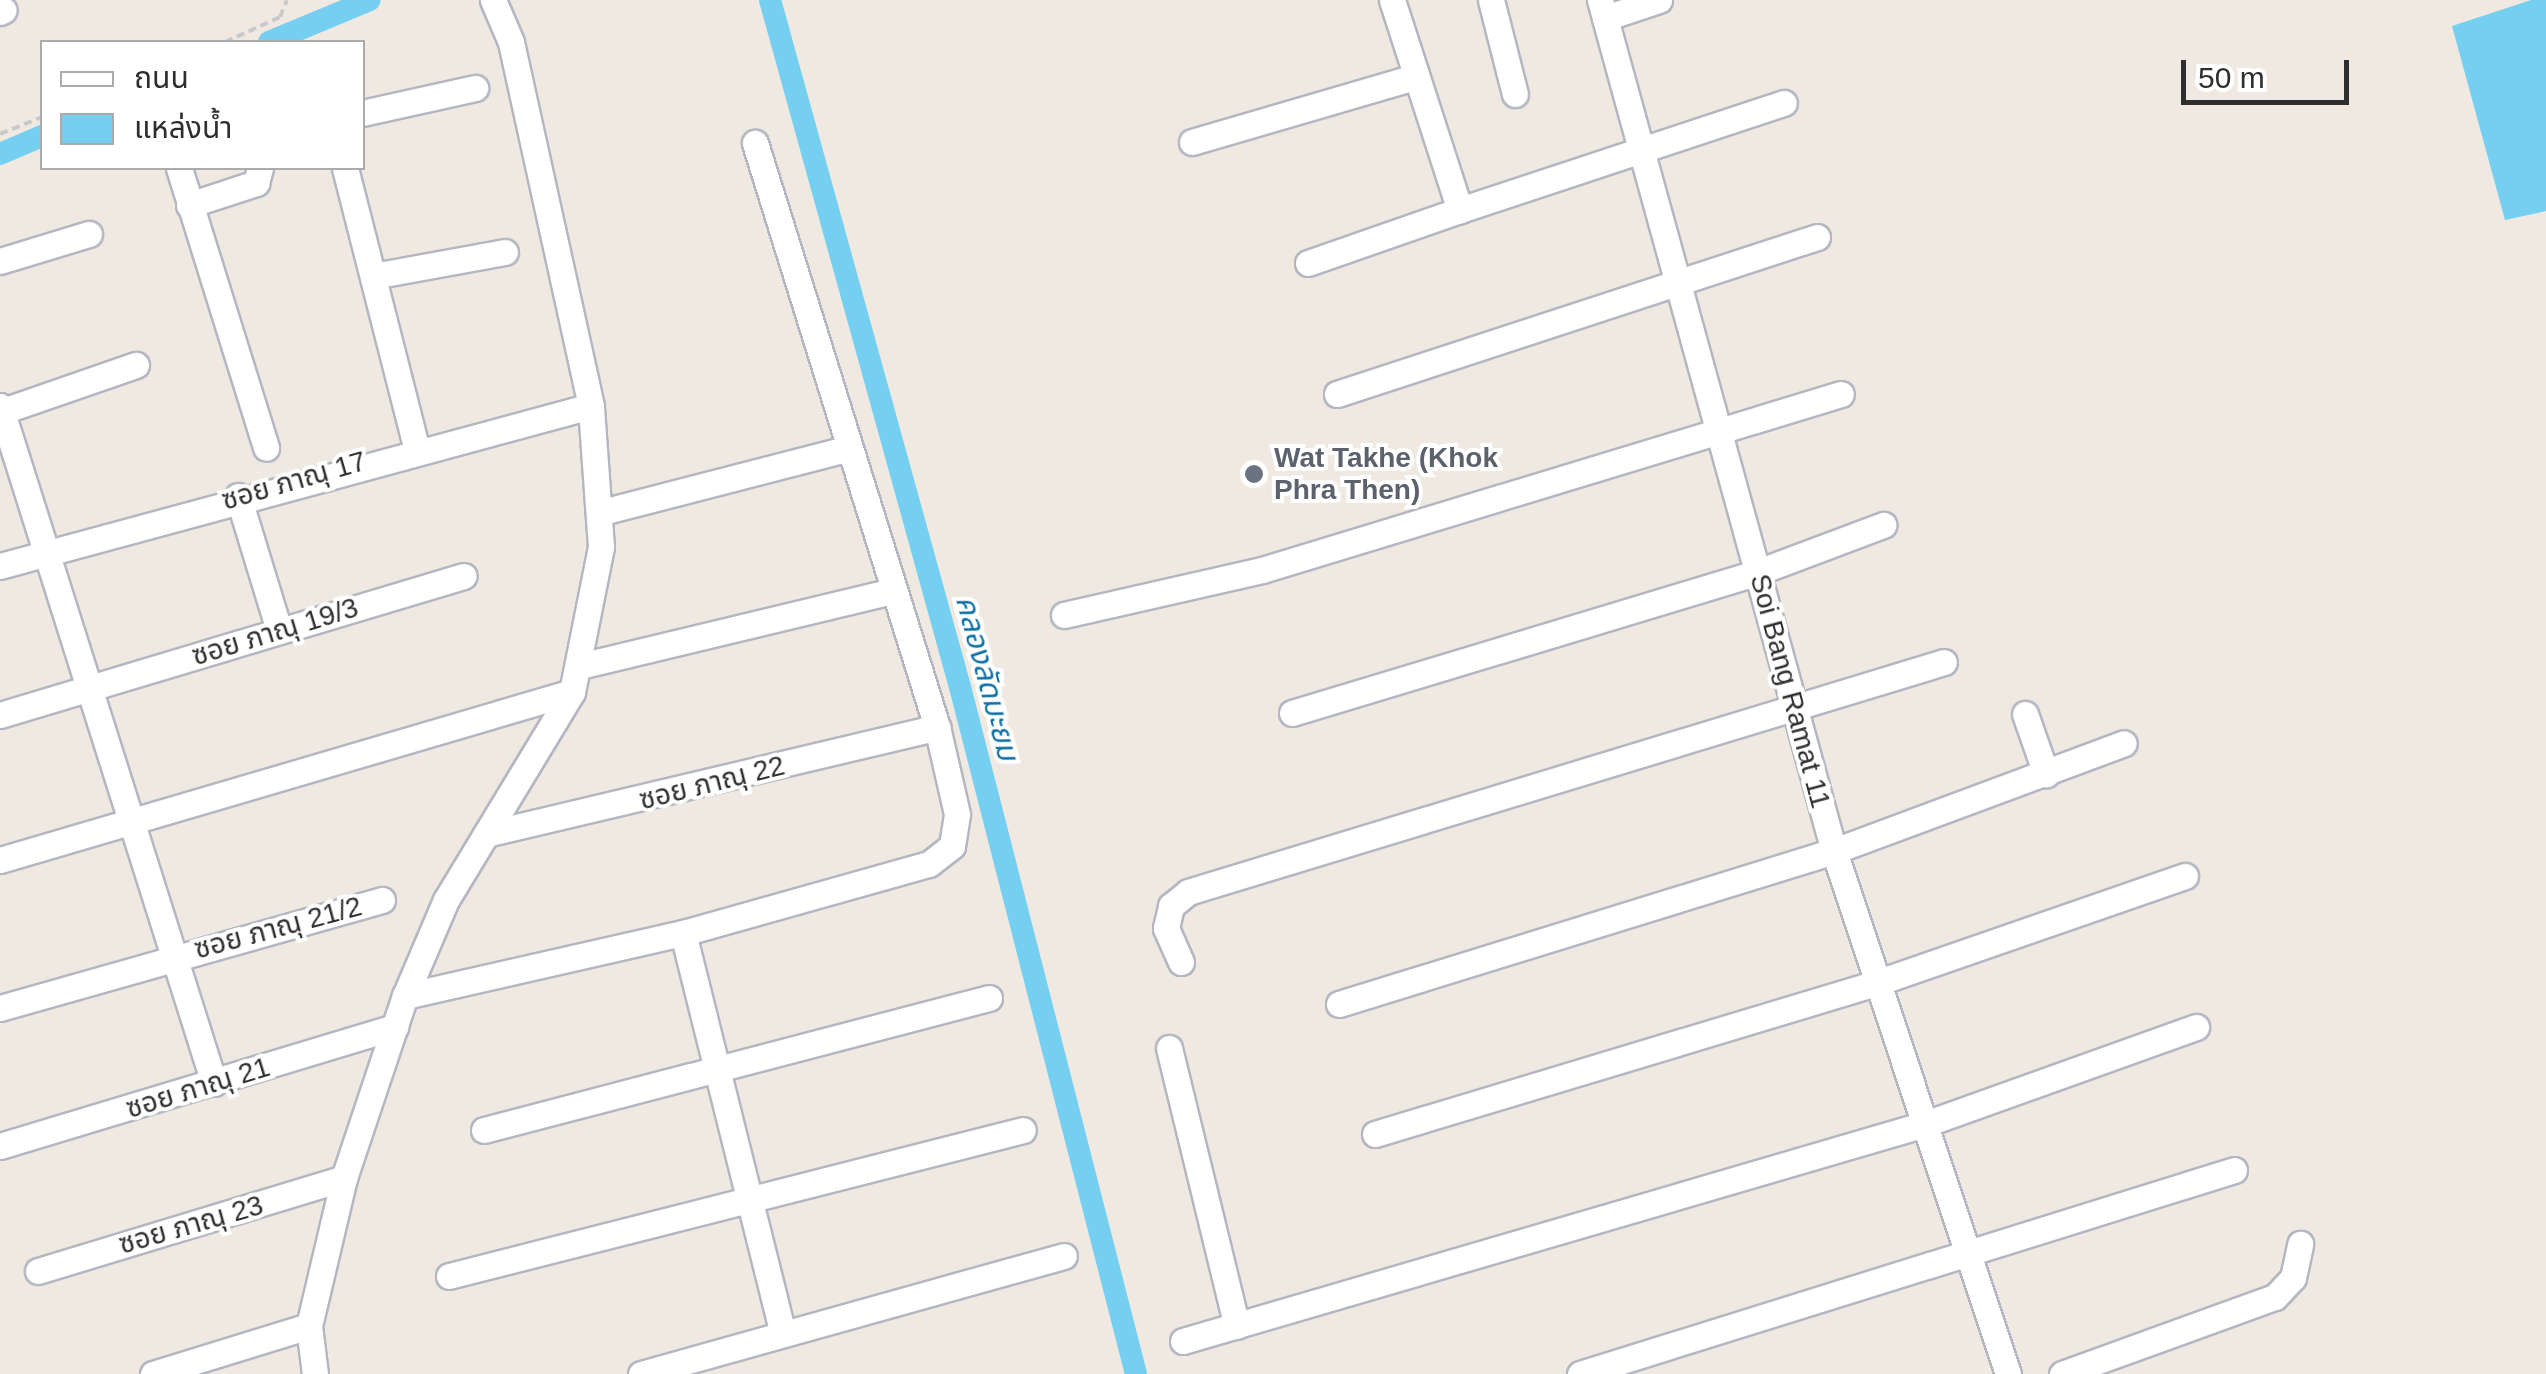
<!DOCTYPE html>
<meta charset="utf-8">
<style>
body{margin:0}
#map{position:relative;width:2546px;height:1374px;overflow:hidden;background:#efe9e1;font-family:Helvetica,"Noto Sans Thai",sans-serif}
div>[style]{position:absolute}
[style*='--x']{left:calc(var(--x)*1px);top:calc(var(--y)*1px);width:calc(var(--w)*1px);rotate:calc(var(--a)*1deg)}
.water>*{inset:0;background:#75cff0}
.canal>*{height:22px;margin:-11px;padding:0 11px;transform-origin:11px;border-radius:11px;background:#75cff0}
.path>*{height:4px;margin-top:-2px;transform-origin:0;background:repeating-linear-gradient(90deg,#c9c9c9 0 8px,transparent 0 13px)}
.roads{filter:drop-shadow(2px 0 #b4b7c1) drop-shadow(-2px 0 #b4b7c1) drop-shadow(0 2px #b4b7c1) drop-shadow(0 -2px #b4b7c1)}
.minor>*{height:25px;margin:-12.5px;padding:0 12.5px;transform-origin:12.5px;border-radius:12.5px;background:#fff}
.dots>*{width:28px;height:28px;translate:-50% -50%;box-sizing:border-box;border:5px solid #fff;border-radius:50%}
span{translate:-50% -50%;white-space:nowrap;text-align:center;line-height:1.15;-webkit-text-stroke:8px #fff;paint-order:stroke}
.worship-label{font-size:28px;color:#5b616d;font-weight:700}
.left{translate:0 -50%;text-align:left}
.street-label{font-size:28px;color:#2e2e2e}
.water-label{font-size:30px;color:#0d6fa3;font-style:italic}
.legend{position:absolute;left:40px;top:40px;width:325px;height:130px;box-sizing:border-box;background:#fff;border:2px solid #ababab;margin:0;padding:12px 18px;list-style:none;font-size:30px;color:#2e2e2e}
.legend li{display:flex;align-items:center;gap:20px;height:50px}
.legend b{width:50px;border:2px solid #ababab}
.scale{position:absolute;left:2181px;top:60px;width:168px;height:45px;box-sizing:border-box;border:5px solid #2e2e2e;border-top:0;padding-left:12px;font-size:30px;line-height:35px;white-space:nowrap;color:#2e2e2e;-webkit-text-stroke:8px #fff;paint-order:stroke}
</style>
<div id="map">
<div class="water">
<i style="clip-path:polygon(2531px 0,2546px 0,2546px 211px,2505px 220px,2452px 26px)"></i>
</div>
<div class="canal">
<i style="--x:770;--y:0;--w:713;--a:74.54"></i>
<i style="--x:960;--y:687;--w:709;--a:75.63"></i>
<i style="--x:269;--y:42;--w:109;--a:-22.6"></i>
<i style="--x:0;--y:154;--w:46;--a:-23.2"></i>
</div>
<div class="path">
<i style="--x:225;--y:42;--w:60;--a:-24.4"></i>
<i style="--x:280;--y:17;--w:18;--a:-68"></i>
<i style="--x:0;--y:134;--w:45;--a:-22"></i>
</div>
<div class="roads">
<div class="minor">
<i style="--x:1392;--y:0;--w:221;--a:72.1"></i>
<i style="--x:1460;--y:210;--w:341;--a:-18.3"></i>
<i style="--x:1491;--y:0;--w:97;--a:75.7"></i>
<i style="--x:1600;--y:0;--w:883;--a:74.63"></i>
<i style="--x:1834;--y:851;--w:551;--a:71.6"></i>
<i style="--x:0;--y:12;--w:4;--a:-27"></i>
<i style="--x:1605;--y:18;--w:57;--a:-18.4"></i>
<i style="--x:362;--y:113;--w:116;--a:-12.5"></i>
<i style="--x:1192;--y:142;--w:231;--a:-16.3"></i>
<i style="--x:179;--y:168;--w:293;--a:72.7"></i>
<i style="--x:345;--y:168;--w:287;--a:75.7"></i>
<i style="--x:189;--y:205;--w:71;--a:-18.2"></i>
<i style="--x:256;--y:183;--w:16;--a:-75"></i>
<i style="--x:0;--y:261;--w:93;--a:-16.9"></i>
<i style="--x:1308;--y:263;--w:161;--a:-19.2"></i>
<i style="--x:373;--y:276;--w:134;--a:-10.3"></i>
<i style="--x:1337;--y:394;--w:505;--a:-18.11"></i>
<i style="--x:0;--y:406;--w:710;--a:72.46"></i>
<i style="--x:0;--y:412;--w:144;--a:-19.1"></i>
<i style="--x:238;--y:496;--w:140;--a:73"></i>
<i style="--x:602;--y:512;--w:251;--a:-14.5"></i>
<i style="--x:0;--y:566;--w:612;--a:-15.15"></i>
<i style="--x:1064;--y:615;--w:203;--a:-12.8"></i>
<i style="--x:1262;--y:570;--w:605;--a:-16.91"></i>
<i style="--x:580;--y:666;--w:321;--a:-13.5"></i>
<i style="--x:1292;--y:713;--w:487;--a:-16.8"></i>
<i style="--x:1758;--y:572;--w:134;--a:-20.6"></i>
<i style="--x:2025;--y:714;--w:64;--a:70.7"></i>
<i style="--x:0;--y:715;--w:484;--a:-16.7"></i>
<i style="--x:486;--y:834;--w:464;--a:-13.3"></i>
<i style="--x:0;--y:860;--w:596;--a:-16.37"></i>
<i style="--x:683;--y:933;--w:412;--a:76"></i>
<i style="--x:1181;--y:962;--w:37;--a:-114"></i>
<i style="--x:1166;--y:928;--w:23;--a:-77"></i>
<i style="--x:1171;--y:906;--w:22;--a:-39"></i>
<i style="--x:1188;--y:892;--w:790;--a:-16.92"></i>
<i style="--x:405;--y:996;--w:285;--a:-12.8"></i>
<i style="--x:683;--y:933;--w:255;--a:-15.7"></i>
<i style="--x:929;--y:864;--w:29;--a:-38"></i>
<i style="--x:952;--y:846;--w:32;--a:-81"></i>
<i style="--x:957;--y:814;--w:89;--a:-102.9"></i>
<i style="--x:937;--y:727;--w:612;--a:-107.31"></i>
<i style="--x:1339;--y:1004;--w:518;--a:-17.18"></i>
<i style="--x:1834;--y:851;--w:309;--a:-20.4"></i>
<i style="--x:0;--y:1008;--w:397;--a:-15.8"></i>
<i style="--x:1169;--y:1048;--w:286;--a:76.3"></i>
<i style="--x:484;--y:1130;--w:522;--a:-14.65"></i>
<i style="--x:1375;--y:1134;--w:523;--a:-16.77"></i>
<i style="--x:1876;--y:983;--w:327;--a:-19.1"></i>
<i style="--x:0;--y:1146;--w:413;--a:-16.8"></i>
<i style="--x:38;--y:1271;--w:320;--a:-16.9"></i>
<i style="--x:449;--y:1276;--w:592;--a:-14.27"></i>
<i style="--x:1183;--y:1341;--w:773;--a:-16.3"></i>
<i style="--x:1925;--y:1124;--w:288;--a:-19.7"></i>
<i style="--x:153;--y:1374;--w:163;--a:-17.1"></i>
<i style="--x:315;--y:1374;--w:48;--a:-97.1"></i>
<i style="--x:309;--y:1326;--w:152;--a:-76.7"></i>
<i style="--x:344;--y:1178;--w:192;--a:-71.5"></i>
<i style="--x:405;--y:996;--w:104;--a:-66.9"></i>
<i style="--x:446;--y:900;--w:243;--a:-58.8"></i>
<i style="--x:572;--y:692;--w:148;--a:-78.7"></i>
<i style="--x:601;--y:547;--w:141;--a:-94.1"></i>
<i style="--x:591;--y:406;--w:373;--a:-102.4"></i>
<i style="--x:511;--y:42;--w:46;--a:-113.2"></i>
<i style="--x:641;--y:1374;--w:439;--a:-15.6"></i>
<i style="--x:1580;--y:1374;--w:685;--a:-17.32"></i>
<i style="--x:2062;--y:1374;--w:226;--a:-19.9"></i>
<i style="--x:2275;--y:1297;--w:26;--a:-47"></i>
<i style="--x:2293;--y:1278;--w:35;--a:-78"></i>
</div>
</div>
<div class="dots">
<i style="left:1254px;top:474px;background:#6b7280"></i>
</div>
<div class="worship-label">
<span class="left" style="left:1274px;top:474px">Wat Takhe (Khok<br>Phra Then)</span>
</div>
<div class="street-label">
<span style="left:294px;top:481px;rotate:-16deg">ซอย ภาณุ 17</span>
<span style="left:275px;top:632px;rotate:-17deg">ซอย ภาณุ 19/3</span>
<span style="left:1790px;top:691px;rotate:75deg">Soi Bang Ramat 11</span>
<span style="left:712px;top:783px;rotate:-14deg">ซอย ภาณุ 22</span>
<span style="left:278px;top:928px;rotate:-15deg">ซอย ภาณุ 21/2</span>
<span style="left:198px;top:1088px;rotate:-17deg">ซอย ภาณุ 21</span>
<span style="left:191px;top:1225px;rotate:-16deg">ซอย ภาณุ 23</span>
</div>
<div class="water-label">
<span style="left:987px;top:678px;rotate:75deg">คลองลัดมะยม</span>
</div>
<ul class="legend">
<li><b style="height:12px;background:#fff"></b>ถนน</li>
<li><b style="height:28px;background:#75cff0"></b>แหล่งน้ำ</li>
</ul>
<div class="scale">50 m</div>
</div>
